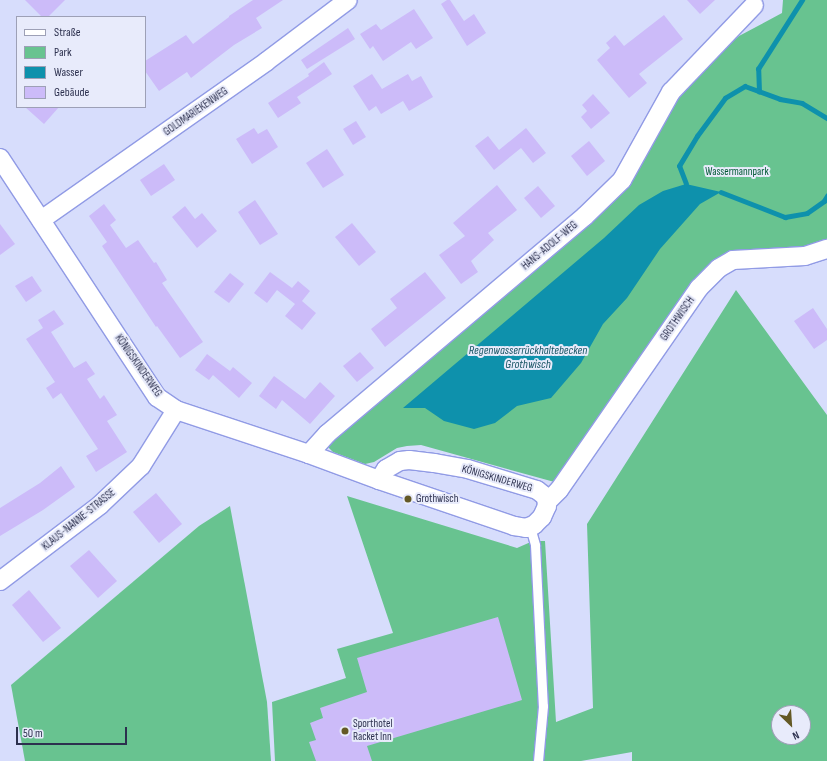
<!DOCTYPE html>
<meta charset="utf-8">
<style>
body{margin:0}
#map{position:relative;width:827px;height:761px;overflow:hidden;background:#d7ddfc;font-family:"Sofia Sans Condensed",sans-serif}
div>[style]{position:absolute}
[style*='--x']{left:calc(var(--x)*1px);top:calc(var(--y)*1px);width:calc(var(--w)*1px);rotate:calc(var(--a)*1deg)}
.green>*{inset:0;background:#68c390}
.water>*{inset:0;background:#0e91ac}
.stream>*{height:4.5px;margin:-2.25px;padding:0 2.25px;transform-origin:2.25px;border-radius:2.25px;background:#0e91ac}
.building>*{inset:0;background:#ccbbf9}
.roads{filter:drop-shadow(1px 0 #919be5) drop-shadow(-1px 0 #919be5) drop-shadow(0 1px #919be5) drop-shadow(0 -1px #919be5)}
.service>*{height:9px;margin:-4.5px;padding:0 4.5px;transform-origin:4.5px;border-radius:4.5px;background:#fff}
.minor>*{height:18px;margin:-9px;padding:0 9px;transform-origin:9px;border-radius:9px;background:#fff}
.dots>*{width:11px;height:11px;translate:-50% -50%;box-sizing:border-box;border:2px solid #e8ebfb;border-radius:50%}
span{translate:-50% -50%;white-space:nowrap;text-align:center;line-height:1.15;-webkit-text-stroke:4px #e8ebfb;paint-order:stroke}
.street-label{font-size:11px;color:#2c304e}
.park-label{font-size:11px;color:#005934}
.poi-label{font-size:11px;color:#2c304e}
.left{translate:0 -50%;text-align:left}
.water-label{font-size:12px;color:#155362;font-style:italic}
.legend{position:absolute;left:16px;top:16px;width:130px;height:92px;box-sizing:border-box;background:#e8ebfb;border:1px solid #9da0b6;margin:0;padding:5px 7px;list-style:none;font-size:12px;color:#2c304e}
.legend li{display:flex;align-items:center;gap:8px;height:20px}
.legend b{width:20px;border:1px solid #9da0b6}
.north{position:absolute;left:771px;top:705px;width:40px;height:40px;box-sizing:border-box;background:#e8ebfb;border:1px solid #9da0b6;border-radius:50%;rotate:155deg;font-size:11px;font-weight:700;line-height:16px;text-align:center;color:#2c304e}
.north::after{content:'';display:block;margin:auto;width:14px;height:18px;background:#645926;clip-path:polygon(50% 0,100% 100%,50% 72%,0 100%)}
.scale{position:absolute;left:16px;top:727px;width:111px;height:18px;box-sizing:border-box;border:2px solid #2c304e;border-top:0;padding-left:5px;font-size:12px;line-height:14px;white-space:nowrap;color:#2c304e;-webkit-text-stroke:3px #e8ebfb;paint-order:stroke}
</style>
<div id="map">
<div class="green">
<i style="clip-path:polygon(783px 0,827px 0,827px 240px,811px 249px,729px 262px,558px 483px,421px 445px,407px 446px,397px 448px,374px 462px,365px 464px,333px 452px,327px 446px,330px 437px,623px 185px,677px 96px,719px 53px,739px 36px,782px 13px)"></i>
<i style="clip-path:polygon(evenodd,736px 290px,827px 415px,827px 761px,632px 761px,632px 752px,581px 761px,275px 761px,272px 702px,346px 678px,337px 649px,393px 633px,347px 496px,517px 548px,533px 541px,545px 541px,556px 722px,593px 708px,587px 524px,736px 290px,779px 713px,803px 713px,803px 737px,779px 737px,779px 713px)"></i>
<i style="clip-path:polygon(230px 506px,267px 702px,271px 761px,25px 761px,11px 685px,199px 526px)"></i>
</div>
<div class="water">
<i style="clip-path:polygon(686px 184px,721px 192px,700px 204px,660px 249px,627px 298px,603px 324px,581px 363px,551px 398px,517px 406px,495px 423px,474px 429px,444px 421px,425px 408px,403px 408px,604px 238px,639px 205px,663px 191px)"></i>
</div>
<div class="stream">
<i style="--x:759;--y:92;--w:23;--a:-92"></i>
<i style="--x:758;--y:69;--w:82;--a:-57.5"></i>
<i style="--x:686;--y:184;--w:19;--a:-111"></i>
<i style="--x:679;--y:166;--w:35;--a:-59"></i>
<i style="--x:697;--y:136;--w:47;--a:-53.6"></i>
<i style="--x:725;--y:98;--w:23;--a:-31"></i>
<i style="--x:745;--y:86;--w:37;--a:20"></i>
<i style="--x:780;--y:99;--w:22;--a:10"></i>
<i style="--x:802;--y:103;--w:29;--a:31"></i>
<i style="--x:721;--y:192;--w:69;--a:21.3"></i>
<i style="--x:785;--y:217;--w:22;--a:-10"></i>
<i style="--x:807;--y:213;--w:21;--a:-35"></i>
<i style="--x:824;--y:201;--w:6;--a:-59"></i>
</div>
<div class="building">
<i style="clip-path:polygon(25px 0,65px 0,48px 17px,42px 17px)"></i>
<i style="clip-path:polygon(253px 0,283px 0,256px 18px,262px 28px,234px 45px,191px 78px,187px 72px,159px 91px,145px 71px,145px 61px,186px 35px,193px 44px,229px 17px,229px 16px)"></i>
<i style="clip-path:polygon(447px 0,450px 0,464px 21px,474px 14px,486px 33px,467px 46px,441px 4px)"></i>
<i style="clip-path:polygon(687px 0,715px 0,700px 14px)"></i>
<i style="clip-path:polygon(414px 9px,433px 38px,416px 49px,411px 42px,383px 61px,373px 46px,370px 49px,360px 34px,376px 24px,381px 30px)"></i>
<i style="clip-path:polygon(664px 15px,683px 39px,639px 74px,647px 83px,629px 98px,597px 60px,610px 48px,606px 43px,615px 35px,624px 46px)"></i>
<i style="clip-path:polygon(348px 28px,355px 39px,307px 69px,301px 60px)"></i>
<i style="clip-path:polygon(324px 62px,332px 74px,297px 97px,301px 103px,278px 118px,268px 103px,309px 76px,308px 74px)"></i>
<i style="clip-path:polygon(372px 74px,382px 89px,408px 74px,412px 81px,421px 76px,433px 97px,409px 111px,403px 101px,381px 114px,376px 106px,369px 111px,353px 86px)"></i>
<i style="clip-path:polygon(593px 94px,610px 113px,591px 129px,581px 117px,587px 111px,582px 105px)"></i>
<i style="clip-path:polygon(25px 107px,59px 107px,44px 124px)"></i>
<i style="clip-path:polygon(356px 121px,366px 137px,353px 145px,343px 129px)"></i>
<i style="clip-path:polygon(254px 128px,258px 134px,267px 129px,278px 147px,252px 164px,236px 139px)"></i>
<i style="clip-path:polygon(526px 128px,546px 153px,533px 163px,521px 148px,494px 170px,475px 146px,488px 136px,499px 150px)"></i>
<i style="clip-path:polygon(589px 141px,605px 161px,587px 176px,571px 156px)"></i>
<i style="clip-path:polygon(327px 149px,344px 175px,323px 188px,306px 163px)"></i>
<i style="clip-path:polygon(164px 164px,175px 180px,151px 196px,140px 180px)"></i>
<i style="clip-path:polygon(497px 185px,517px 210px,488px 233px,494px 240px,471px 261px,478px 272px,461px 284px,439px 255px,465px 236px,453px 223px)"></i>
<i style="clip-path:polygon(538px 186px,555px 206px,541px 218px,524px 198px)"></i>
<i style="clip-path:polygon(255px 200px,278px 234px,260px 245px,238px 212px)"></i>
<i style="clip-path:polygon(104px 204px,116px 220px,110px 225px,126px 248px,138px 240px,154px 263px,156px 262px,167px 280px,162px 283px,203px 342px,180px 358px,157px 326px,156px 327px,102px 246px,107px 242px,89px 216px)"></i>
<i style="clip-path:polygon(185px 206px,195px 219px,202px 213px,217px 231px,197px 248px,172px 217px)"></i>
<i style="clip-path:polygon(352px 223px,376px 252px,359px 266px,335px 237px)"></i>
<i style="clip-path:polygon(0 224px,15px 244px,0 255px)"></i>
<i style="clip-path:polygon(270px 272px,292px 288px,298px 281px,310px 291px,302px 301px,316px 313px,302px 330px,285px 316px,295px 304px,277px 290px,267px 303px,254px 293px)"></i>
<i style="clip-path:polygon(425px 272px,446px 298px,385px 347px,371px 329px,397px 308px,390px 299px)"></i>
<i style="clip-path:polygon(230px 273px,244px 284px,229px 303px,214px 292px)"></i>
<i style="clip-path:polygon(32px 276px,42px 291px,26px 302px,15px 286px)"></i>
<i style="clip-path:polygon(813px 308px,827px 329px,827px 340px,814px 349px,794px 321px)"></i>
<i style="clip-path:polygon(54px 310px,64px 324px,51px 332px,74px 368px,86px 361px,95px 374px,87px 379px,100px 399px,104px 395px,117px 415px,107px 421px,127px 452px,96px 472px,86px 456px,98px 449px,61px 393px,53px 399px,46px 388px,55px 382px,26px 339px,43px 328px,38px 320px)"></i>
<i style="clip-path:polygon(360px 352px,374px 368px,357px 382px,343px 366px)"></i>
<i style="clip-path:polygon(207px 354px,230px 371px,233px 367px,252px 383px,239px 398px,213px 375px,209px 380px,195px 370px)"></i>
<i style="clip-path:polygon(274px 376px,305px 399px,320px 382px,335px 396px,310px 424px,282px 400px,276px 409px,259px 396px)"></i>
<i style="clip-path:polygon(61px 466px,75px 487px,43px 510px,0 536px,0 508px,40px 483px)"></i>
<i style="clip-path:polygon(156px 493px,182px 524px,159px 543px,133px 512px)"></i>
<i style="clip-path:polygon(89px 550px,117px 581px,98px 598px,70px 566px)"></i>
<i style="clip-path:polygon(29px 590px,61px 628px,43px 642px,12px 605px)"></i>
<i style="clip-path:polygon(498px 617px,522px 700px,367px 746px,372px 761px,316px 761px,309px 742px,316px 740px,310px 723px,323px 718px,320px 708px,367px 692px,357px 658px)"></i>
</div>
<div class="roads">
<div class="service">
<i style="--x:530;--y:527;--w:19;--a:74"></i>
<i style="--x:535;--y:545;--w:161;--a:87.2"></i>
<i style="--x:543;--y:706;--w:55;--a:95.2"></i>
</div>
<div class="minor">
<i style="--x:0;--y:158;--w:286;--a:56.7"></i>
<i style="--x:157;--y:397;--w:23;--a:34"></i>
<i style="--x:176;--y:410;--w:140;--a:18.3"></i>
<i style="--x:309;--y:454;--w:75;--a:20.4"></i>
<i style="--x:379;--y:480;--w:143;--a:18.8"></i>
<i style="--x:514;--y:526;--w:12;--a:9"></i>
<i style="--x:526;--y:528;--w:9;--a:-21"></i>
<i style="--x:534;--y:525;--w:11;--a:-45"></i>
<i style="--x:542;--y:517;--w:12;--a:-66"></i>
<i style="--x:547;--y:506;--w:9;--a:-96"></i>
<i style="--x:546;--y:497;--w:11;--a:-142"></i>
<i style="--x:537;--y:490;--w:72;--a:-163.1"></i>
<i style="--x:468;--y:469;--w:35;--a:-170"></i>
<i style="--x:434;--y:463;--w:25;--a:-173"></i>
<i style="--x:409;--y:460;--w:9;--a:174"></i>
<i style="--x:400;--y:461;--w:16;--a:150"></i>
<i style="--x:386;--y:469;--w:13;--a:122"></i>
<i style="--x:41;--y:220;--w:276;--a:-35.1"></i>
<i style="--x:267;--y:61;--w:101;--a:-37"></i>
<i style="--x:309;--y:454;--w:27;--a:-48"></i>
<i style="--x:327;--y:434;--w:338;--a:-40.2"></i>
<i style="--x:585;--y:216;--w:52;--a:-44.2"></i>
<i style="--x:622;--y:180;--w:101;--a:-60.9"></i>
<i style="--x:671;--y:92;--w:120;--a:-46.3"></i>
<i style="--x:547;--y:502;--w:17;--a:-45"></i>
<i style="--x:559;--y:490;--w:246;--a:-55.3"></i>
<i style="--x:699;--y:288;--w:28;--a:-45"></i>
<i style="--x:719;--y:268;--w:16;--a:-30"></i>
<i style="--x:733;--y:260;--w:72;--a:-3.2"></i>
<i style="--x:805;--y:256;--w:23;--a:-18"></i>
<i style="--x:0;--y:581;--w:126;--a:-37.2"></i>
<i style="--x:100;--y:505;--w:57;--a:-43.6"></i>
<i style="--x:141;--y:466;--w:66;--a:-58"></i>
</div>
</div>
<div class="dots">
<i style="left:408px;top:499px;background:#645926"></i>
<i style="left:345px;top:731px;background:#645926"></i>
</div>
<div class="street-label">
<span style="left:196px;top:112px;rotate:-35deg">GOLDMARIEKENWEG</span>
<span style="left:550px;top:246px;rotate:-40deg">HANS-ADOLF-WEG</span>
<span style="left:678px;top:319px;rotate:-55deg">GROTHWISCH</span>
<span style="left:138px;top:366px;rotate:55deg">KÖNIGSKINDERWEG</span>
<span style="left:497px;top:479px;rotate:16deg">KÖNIGSKINDERWEG</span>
<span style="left:79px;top:520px;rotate:-39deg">KLAUS-NANNE-STRASSE</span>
</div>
<div class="park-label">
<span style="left:737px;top:172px">Wassermannpark</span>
</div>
<div class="poi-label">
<span class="left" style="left:416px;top:499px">Grothwisch</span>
<span class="left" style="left:353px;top:731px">Sporthotel<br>Racket Inn</span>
</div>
<div class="water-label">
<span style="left:528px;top:358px">Regenwasserrückhaltebecken<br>Grothwisch</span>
</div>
<ul class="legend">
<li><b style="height:5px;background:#fff"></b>Straße</li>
<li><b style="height:11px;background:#68c390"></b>Park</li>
<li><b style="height:11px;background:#0e91ac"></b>Wasser</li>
<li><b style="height:11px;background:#ccbbf9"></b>Gebäude</li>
</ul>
<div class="north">N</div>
<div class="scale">50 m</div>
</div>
